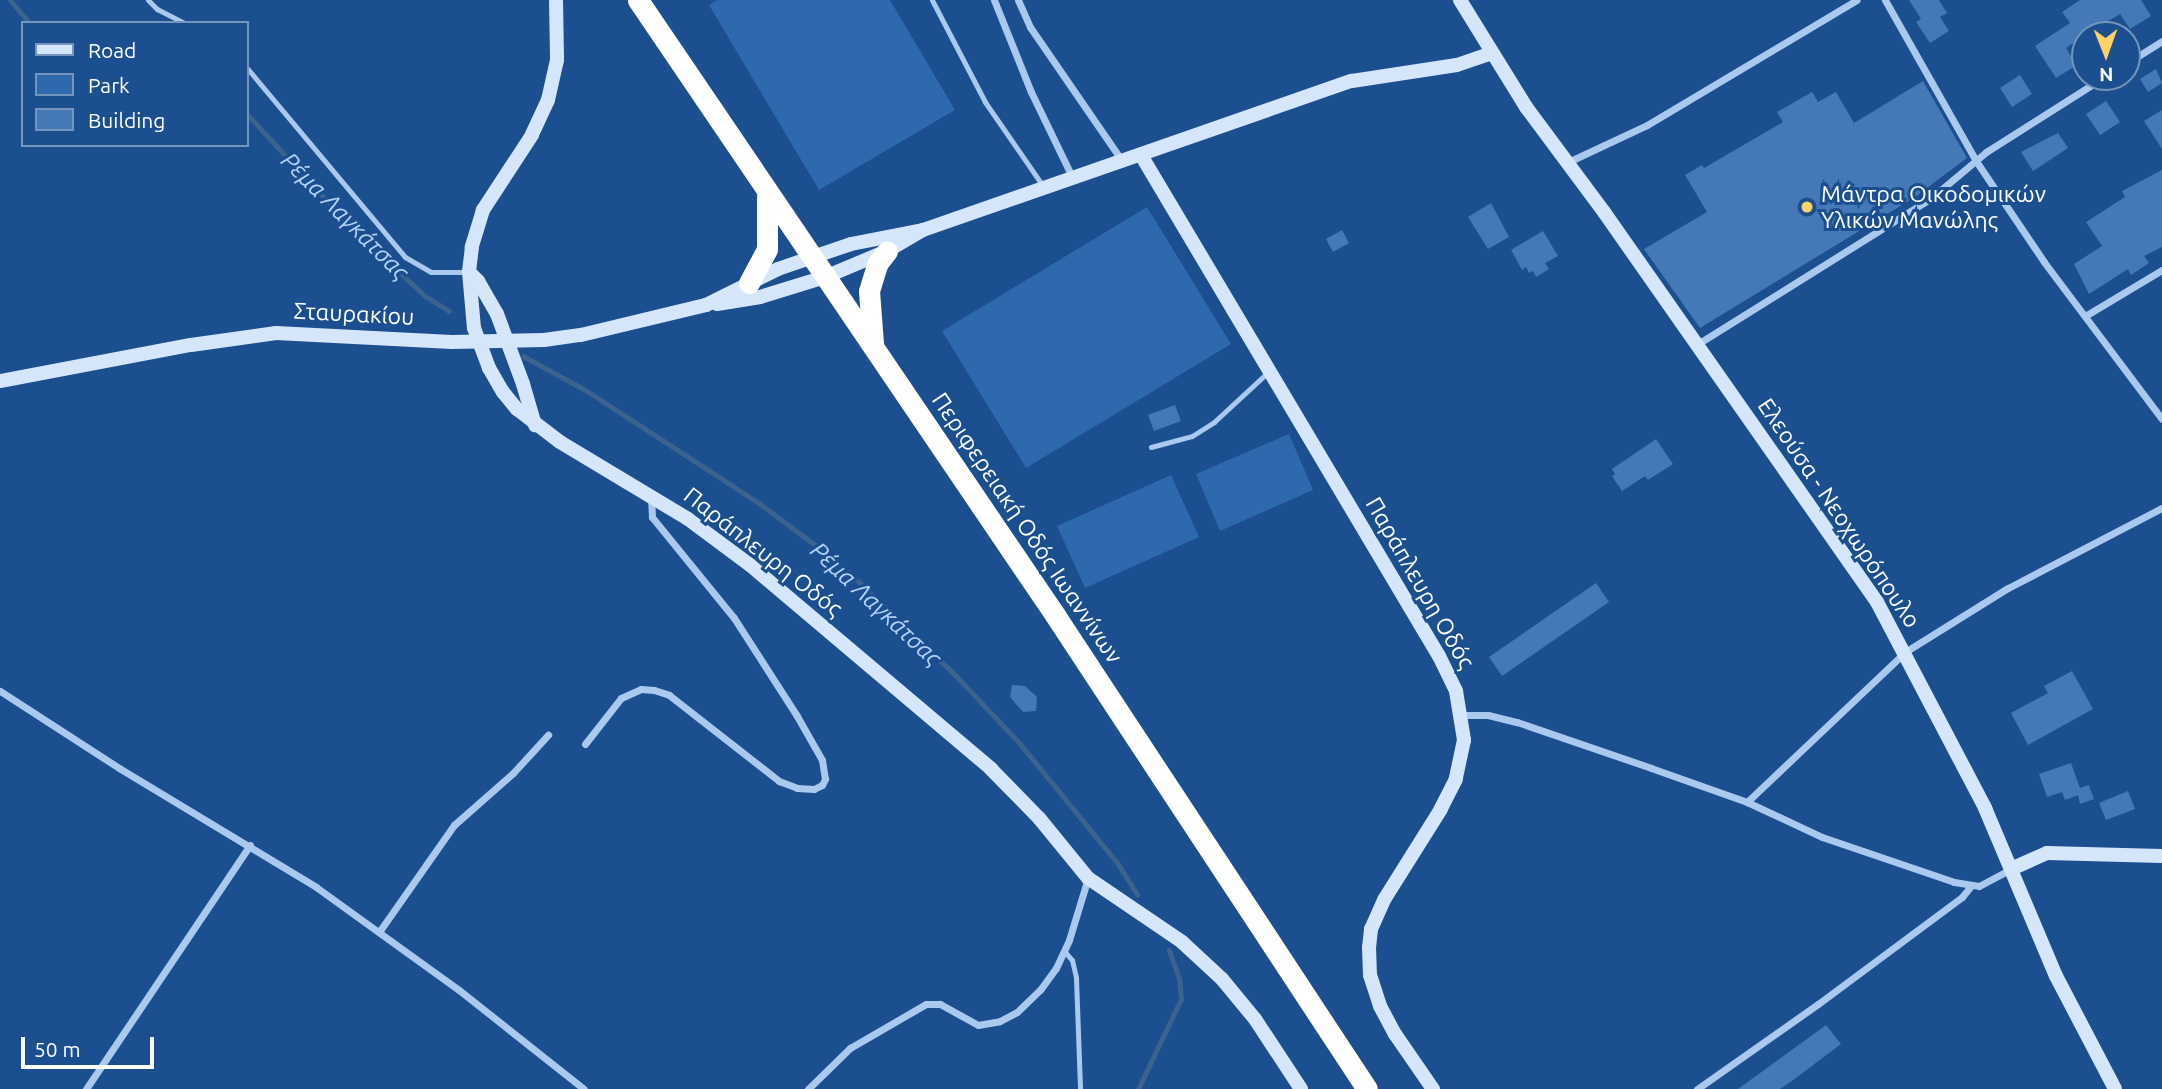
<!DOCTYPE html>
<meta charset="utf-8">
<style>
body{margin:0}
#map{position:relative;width:2162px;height:1089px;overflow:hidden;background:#1b4f8f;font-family:Ubuntu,sans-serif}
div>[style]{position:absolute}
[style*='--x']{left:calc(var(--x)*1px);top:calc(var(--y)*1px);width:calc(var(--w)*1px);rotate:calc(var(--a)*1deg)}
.green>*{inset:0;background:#2e69ad}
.stream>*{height:5px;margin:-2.5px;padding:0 2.5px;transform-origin:2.5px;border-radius:2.5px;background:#3c6290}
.building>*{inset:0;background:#4478b7}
.lane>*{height:5px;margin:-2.5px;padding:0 2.5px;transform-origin:2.5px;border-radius:2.5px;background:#a9c9ee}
.street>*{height:7px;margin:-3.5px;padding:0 3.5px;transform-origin:3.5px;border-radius:3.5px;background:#a9c9ee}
.secondary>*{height:14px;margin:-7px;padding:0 7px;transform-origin:7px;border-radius:7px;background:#d6e6fa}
.highway>*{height:21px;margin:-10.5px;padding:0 10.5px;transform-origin:10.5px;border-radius:10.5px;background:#fff}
.dots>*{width:19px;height:19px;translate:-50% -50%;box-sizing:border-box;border:4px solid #1b4f8f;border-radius:50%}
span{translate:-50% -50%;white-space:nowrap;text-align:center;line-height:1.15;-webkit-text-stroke:6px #1b4f8f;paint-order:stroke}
.poi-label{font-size:23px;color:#fff}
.left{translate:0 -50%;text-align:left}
.street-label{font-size:23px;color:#fff}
.water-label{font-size:24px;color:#b5d3f5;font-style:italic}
.legend{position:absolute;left:21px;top:21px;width:228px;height:126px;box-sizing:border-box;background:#1b4f8f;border:2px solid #7695bc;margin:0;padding:9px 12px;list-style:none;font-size:21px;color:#fff}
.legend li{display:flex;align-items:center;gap:14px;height:35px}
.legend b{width:35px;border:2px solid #7695bc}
.north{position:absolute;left:2071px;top:21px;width:70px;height:70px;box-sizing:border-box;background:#1b4f8f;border:2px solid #7695bc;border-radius:50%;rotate:179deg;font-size:19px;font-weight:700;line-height:28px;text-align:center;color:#fff}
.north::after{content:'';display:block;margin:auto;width:24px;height:32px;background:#ffd166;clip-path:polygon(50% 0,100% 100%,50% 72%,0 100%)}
.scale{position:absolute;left:21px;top:1037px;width:133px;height:32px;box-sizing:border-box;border:4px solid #fff;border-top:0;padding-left:9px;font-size:21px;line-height:24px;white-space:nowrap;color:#fff;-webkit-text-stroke:5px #1b4f8f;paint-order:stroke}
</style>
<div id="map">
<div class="green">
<i style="clip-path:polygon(717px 0,890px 0,955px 110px,819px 190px,709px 5px)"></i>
<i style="clip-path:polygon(1147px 207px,1231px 344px,1026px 468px,942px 331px)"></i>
<i style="clip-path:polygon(1289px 434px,1313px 490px,1220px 531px,1196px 474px)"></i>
<i style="clip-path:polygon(1171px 475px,1199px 537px,1085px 588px,1057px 526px)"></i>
</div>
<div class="stream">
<i style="--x:10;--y:0;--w:30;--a:50"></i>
<i style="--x:247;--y:114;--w:149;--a:47.4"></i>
<i style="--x:348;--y:224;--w:105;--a:43.1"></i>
<i style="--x:425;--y:296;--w:28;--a:32"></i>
<i style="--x:523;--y:356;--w:73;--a:28.7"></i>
<i style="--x:587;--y:391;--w:202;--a:33.1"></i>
<i style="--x:756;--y:501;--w:102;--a:36.6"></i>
<i style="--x:838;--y:562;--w:165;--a:44"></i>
<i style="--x:957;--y:677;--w:93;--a:46.7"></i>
<i style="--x:1021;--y:745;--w:154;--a:50.8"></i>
<i style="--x:1118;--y:864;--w:36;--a:58"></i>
<i style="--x:1138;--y:1089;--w:100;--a:-64.5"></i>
<i style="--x:1181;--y:999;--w:21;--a:-95"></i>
<i style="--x:1179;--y:978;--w:30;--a:-110"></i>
</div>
<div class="building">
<i style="clip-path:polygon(1909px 0,1939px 0,1947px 13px,1940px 17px,1949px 31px,1930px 43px,1916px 22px,1921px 19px)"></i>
<i style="clip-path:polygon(2080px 0,2141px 0,2151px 16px,2130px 29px,2120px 14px,2085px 35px,2066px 48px,2077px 65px,2056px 78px,2035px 46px,2070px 23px,2062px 12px)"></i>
<i style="clip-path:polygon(2156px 69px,2162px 83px,2148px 92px,2140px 79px)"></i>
<i style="clip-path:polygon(2020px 75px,2032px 94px,2012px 107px,2000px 88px)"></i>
<i style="clip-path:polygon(1923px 81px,1967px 158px,1915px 197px,1700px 328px,1644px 249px,1707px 212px,1685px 175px,1702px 165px,1704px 168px,1783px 122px,1777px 112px,1812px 92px,1818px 102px,1836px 92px,1854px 123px)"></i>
<i style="clip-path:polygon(2106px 101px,2120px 122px,2100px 135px,2086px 114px)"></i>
<i style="clip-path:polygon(2162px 110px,2162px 149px,2144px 121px)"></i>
<i style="clip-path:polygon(2058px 133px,2068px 148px,2033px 171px,2021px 152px)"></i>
<i style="clip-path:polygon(2162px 170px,2162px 247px,2144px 256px,2149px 263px,2131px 275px,2128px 269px,2089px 294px,2074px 264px,2102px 246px,2086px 222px,2125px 197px,2122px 191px)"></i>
<i style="clip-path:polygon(1491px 203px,1509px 237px,1488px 249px,1468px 217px)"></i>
<i style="clip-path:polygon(1342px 230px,1349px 243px,1333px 252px,1326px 239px)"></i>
<i style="clip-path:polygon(1543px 231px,1558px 256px,1545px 263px,1549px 269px,1536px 277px,1533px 271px,1529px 273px,1526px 267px,1522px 270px,1511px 250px)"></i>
<i style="clip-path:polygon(1175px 405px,1181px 421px,1154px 431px,1148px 415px)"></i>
<i style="clip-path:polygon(1656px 439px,1673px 464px,1648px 480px,1645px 476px,1622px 491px,1612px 476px,1615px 474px,1612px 469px)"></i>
<i style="clip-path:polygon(1596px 583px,1609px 602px,1502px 676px,1489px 657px)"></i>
<i style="clip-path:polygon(2072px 671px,2093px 709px,2028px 745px,2011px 713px,2048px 693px,2044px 686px)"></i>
<i style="clip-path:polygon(1012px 685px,1025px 686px,1037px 697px,1036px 711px,1023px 712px,1010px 697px)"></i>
<i style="clip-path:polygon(2071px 763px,2080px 788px,2089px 785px,2094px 799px,2080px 804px,2078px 795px,2065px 800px,2062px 792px,2047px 797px,2039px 774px)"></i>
<i style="clip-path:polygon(2128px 791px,2135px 809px,2106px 820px,2099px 803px)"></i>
<i style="clip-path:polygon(1826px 1025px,1841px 1044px,1792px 1081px,1780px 1089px,1738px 1089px)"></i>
</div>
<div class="lane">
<i style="--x:148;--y:0;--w:13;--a:45"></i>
<i style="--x:157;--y:9;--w:30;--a:27"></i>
<i style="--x:932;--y:0;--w:115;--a:62.5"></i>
<i style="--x:985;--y:102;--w:102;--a:55.4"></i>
<i style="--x:247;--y:68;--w:246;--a:50.1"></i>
<i style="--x:405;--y:257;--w:30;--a:30"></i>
<i style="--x:431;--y:272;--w:38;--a:0"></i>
<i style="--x:1151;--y:447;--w:42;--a:-15"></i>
<i style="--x:1192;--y:436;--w:26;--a:-32"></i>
<i style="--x:1214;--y:422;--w:75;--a:-42.8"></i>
<i style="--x:1065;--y:952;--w:11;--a:49"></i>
<i style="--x:1072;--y:960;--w:18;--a:77"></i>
<i style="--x:1076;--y:978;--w:111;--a:87.9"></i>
</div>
<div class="street">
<i style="--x:994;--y:0;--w:99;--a:68.1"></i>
<i style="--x:1031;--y:92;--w:97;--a:64.2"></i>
<i style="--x:1018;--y:0;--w:30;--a:66"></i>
<i style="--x:1030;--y:27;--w:163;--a:55.5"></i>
<i style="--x:1885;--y:0;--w:185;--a:60.5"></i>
<i style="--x:1976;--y:161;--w:122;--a:56"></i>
<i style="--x:2044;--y:262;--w:196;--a:53.1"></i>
<i style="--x:2127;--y:63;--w:41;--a:-32.2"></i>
<i style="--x:1568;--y:162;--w:87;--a:-25.1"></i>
<i style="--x:1647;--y:125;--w:244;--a:-30.8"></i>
<i style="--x:2085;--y:316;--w:90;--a:-30.9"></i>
<i style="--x:1696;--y:345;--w:276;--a:-32"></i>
<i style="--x:1930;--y:199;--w:73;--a:-40"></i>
<i style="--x:1986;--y:152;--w:140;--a:-32.4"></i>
<i style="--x:0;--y:691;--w:142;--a:32.9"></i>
<i style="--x:119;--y:768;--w:230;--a:31.1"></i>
<i style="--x:316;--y:887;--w:176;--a:35.8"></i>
<i style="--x:459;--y:990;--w:159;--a:38.4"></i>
<i style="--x:1462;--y:715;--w:26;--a:0"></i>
<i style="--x:1488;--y:715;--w:30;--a:14"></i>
<i style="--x:1517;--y:722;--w:142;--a:18.9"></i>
<i style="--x:1651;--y:768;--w:102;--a:19.5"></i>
<i style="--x:1747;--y:802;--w:83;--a:25"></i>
<i style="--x:1822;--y:837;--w:139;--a:18.8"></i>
<i style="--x:1954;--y:882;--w:25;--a:9"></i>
<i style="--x:1979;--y:886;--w:36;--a:-28"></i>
<i style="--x:585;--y:744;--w:58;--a:-52"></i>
<i style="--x:621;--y:698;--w:22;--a:-24"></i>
<i style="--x:641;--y:689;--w:13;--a:4"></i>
<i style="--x:654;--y:690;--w:16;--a:18"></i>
<i style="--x:669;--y:695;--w:140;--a:38"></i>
<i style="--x:779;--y:781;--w:19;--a:21"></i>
<i style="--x:797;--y:788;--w:17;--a:3"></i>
<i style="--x:814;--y:789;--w:9;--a:-27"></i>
<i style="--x:822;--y:785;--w:7;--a:-63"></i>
<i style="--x:825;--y:779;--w:19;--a:-99"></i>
<i style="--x:822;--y:760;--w:51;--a:-119.6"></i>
<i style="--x:797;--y:716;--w:117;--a:-122.7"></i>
<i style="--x:734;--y:618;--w:130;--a:-129.1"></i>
<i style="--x:652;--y:517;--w:20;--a:-93"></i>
<i style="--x:1747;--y:802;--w:218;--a:-43.5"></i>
<i style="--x:1905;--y:652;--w:121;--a:-31.9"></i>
<i style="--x:2008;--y:588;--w:174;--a:-27.5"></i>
<i style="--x:379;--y:932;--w:131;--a:-55"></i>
<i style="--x:454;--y:825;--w:79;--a:-41.4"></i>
<i style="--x:513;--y:773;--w:52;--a:-47.4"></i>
<i style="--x:86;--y:1089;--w:294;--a:-56.1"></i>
<i style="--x:808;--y:1089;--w:59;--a:-44.3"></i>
<i style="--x:850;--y:1048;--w:88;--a:-30.1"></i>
<i style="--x:926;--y:1004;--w:14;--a:0"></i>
<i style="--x:940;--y:1004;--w:43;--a:28.9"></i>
<i style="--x:978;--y:1025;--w:22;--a:-10"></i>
<i style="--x:1000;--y:1021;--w:19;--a:-28"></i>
<i style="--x:1017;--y:1012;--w:32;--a:-44"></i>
<i style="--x:1040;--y:990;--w:27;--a:-54"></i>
<i style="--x:1056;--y:968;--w:31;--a:-65"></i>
<i style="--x:1069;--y:940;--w:65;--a:-73"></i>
<i style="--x:1697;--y:1089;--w:148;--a:-35.1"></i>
<i style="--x:1818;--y:1004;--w:179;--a:-36.6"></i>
<i style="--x:1962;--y:897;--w:14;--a:-51"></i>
</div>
<div class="secondary">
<i style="--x:556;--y:0;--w:60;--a:89"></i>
<i style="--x:557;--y:60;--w:41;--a:102.7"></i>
<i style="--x:548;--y:100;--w:38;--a:115"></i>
<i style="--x:532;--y:135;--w:90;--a:123.2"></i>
<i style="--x:483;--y:210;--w:39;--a:107"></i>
<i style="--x:472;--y:247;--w:25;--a:97"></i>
<i style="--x:469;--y:272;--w:56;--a:84.9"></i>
<i style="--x:474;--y:328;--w:43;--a:69.4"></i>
<i style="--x:489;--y:368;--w:28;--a:60"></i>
<i style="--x:503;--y:392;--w:22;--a:51"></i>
<i style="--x:517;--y:409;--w:54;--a:37.5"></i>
<i style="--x:560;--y:442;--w:149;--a:31"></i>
<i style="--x:688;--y:519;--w:77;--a:36.6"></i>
<i style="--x:750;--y:565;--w:316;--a:40.2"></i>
<i style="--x:991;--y:769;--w:69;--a:45.6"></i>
<i style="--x:1039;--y:818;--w:77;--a:50.8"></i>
<i style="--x:1088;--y:878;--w:114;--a:34.2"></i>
<i style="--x:1182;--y:942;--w:54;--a:42.8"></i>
<i style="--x:1222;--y:979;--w:52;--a:50.5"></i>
<i style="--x:1255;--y:1019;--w:84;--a:56.7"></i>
<i style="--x:1460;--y:0;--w:126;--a:58.3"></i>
<i style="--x:1526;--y:107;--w:131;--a:53.4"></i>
<i style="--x:1604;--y:212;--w:476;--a:55"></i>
<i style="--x:1877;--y:602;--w:233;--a:62.3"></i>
<i style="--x:1985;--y:808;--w:182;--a:67.1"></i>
<i style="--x:2056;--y:976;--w:127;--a:62.4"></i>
<i style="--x:1141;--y:155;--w:583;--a:59.26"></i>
<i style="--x:1439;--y:656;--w:39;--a:64"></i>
<i style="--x:1456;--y:691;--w:50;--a:80.7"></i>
<i style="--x:1464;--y:740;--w:40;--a:102"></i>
<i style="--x:1456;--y:779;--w:34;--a:117"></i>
<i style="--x:1441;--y:809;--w:107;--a:122.1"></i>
<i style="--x:1384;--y:900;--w:32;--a:114"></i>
<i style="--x:1371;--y:929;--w:18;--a:96"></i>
<i style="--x:1369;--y:947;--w:28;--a:88"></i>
<i style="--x:1370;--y:975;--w:33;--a:72"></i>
<i style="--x:1380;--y:1006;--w:32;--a:62"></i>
<i style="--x:1395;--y:1034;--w:67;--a:55.4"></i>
<i style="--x:469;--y:272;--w:13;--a:45"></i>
<i style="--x:478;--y:281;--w:38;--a:60"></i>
<i style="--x:497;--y:314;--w:75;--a:69.6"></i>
<i style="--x:523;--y:384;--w:43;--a:73.7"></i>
<i style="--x:717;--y:304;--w:44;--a:-9.2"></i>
<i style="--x:760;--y:297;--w:68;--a:-17.1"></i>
<i style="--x:825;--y:277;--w:67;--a:-22.8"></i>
<i style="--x:887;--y:251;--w:42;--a:-30.3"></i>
<i style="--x:923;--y:230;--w:454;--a:-19.2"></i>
<i style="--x:1352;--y:81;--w:106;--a:-8.7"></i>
<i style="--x:1457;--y:65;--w:36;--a:-19"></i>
<i style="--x:0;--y:381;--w:194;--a:-10.7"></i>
<i style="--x:191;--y:345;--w:86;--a:-8"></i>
<i style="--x:276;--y:333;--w:176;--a:2.9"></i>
<i style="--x:452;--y:342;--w:92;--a:-1.2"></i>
<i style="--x:544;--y:340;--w:37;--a:-8"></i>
<i style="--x:581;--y:335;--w:129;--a:-13.5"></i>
<i style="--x:706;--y:305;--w:80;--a:-26.6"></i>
<i style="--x:778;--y:269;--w:77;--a:-18.9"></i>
<i style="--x:851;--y:244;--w:73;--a:-11"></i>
<i style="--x:2011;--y:869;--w:39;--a:-24"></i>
<i style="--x:2047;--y:853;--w:115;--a:1.5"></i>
</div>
<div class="highway">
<i style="--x:638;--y:0;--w:743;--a:55.86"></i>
<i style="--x:1055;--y:615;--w:567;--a:56.65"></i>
<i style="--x:749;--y:283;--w:38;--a:-62"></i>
<i style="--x:767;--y:249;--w:53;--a:-90"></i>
<i style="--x:873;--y:343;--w:52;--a:-94.4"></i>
<i style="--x:869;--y:291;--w:28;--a:-73"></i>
<i style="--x:877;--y:264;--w:16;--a:-52"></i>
</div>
<div class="dots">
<i style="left:1807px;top:207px;background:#ffd166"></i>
</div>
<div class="poi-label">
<span class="left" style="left:1821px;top:207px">Μάντρα Οικοδομικών<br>Υλικών Μανώλης</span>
</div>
<div class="street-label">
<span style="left:354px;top:314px;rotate:3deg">Σταυρακίου</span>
<span style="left:1839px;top:513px;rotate:56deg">Ελεούσα - Νεοχωρόπουλο</span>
<span style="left:1027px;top:528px;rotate:56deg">Περιφερειακή Οδός Ιωαννίνων</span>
<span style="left:763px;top:552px;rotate:38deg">Παράπλευρη Οδός</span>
<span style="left:1420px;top:583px;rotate:60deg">Παράπλευρη Οδός</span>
</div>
<div class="water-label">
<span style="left:345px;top:216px;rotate:45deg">Ρέμα Λαγκάτσας</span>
<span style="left:876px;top:604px;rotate:43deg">Ρέμα Λαγκάτσας</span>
</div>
<ul class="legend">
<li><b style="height:9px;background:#d6e6fa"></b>Road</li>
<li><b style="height:19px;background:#2e69ad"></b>Park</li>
<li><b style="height:19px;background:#4478b7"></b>Building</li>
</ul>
<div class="north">N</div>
<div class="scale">50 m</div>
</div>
